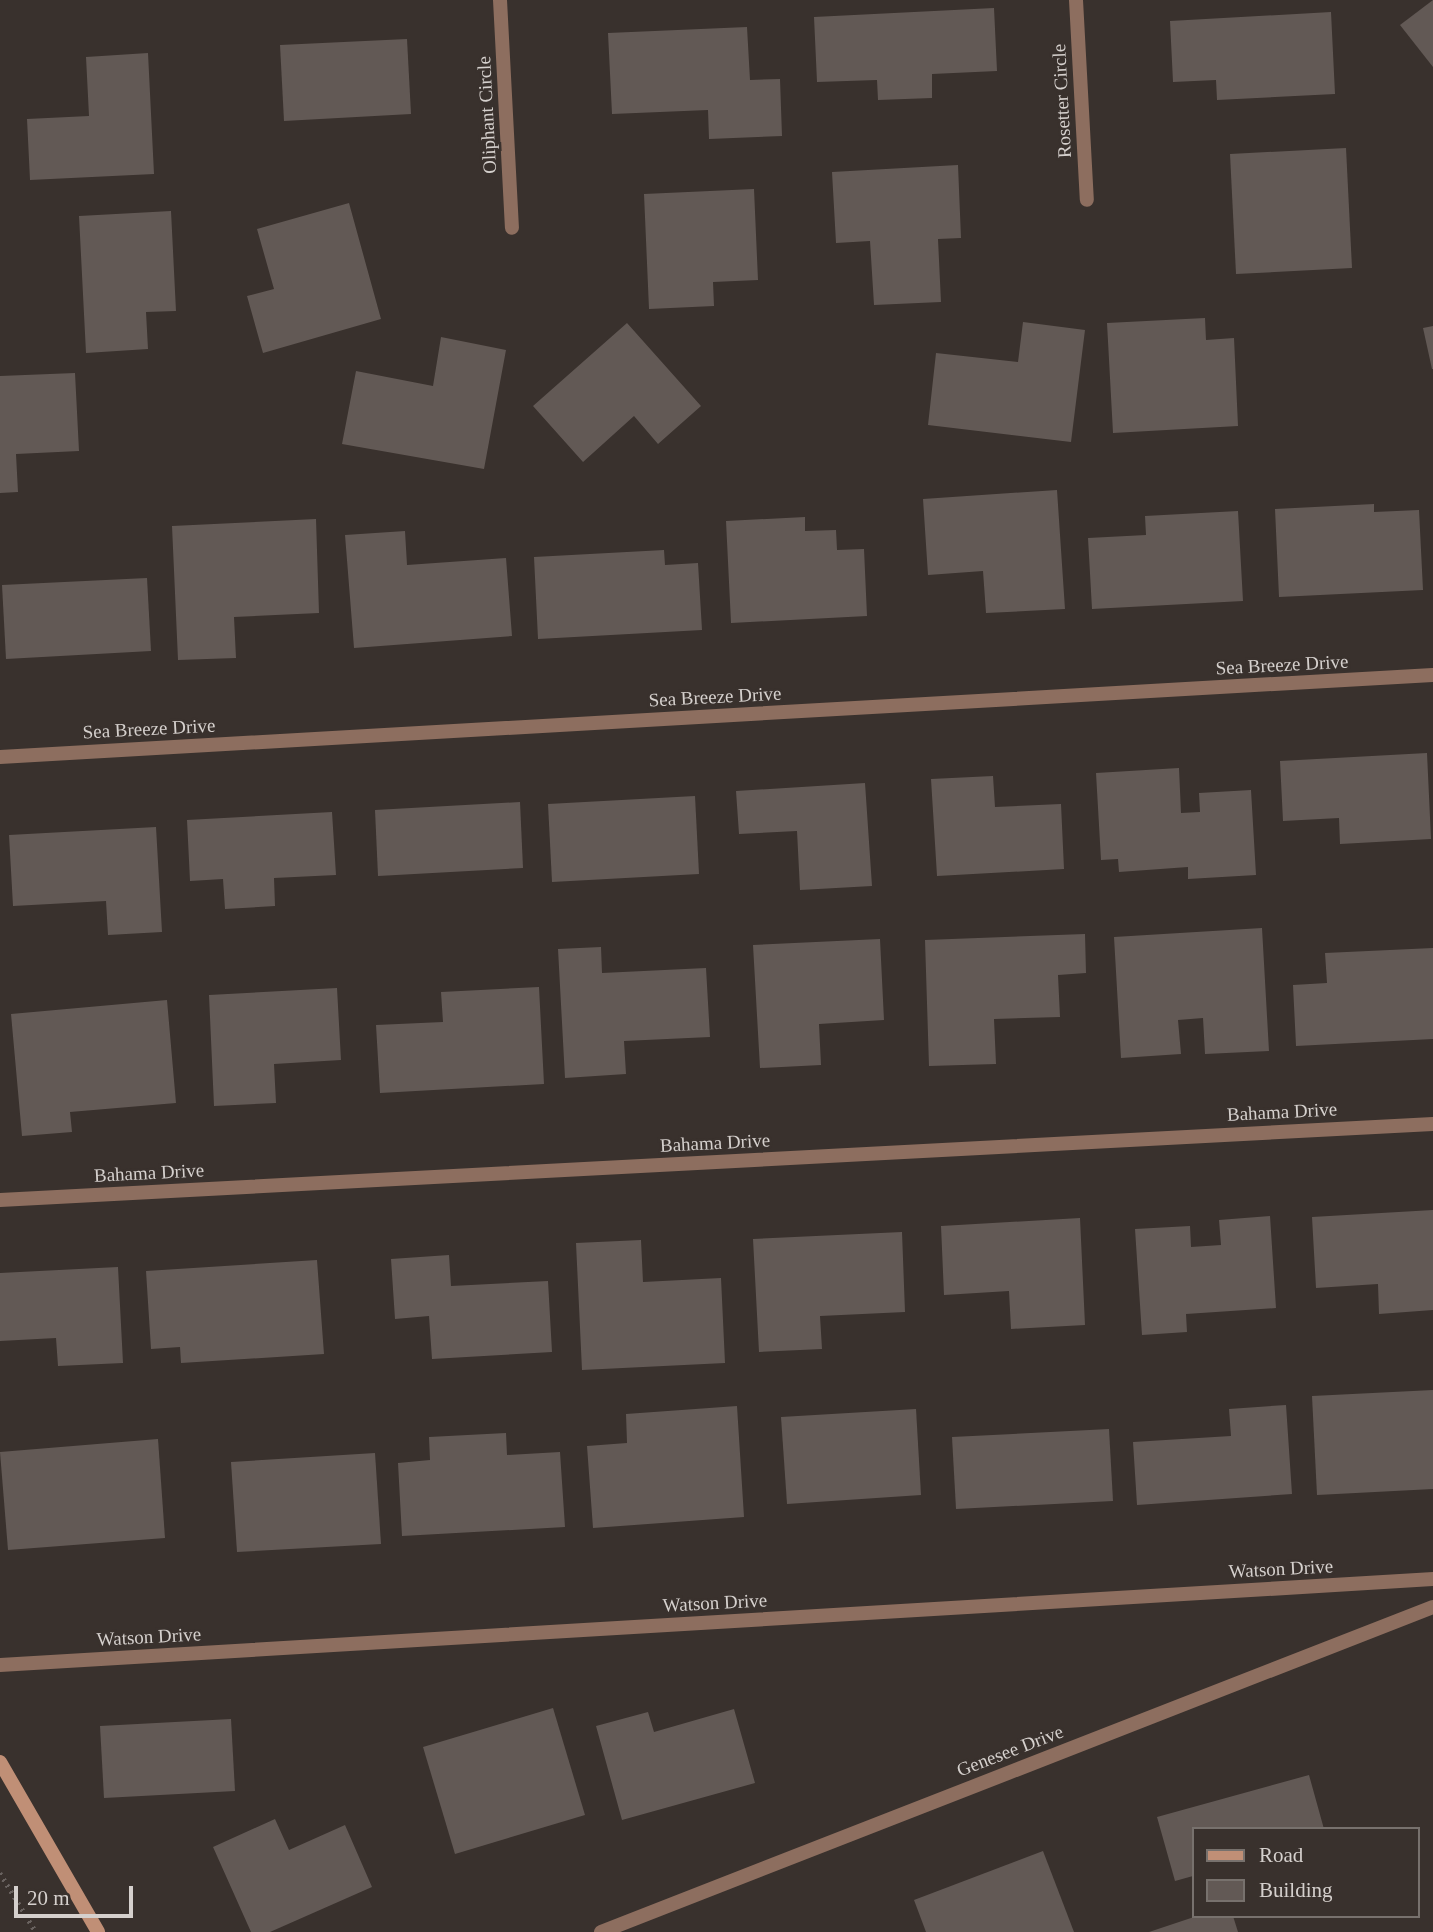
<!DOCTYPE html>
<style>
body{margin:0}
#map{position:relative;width:1433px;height:1932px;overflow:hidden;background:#39312d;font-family:Georgia,serif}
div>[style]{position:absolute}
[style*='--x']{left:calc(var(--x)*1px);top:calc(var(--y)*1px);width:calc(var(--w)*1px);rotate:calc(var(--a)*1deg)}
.building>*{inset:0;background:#625955}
.path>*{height:4.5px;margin-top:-2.25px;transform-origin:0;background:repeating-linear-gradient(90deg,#69625f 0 2px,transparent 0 7px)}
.street>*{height:14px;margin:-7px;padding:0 7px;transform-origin:7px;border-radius:7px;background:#8d6e5f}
.secondary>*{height:14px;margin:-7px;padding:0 7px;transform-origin:7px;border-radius:7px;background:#c08f76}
span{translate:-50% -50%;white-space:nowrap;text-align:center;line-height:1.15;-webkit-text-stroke:5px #39312d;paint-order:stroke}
.street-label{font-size:19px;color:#d5d0cd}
.legend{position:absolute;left:1192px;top:1827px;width:228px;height:91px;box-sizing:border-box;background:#39312d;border:2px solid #77716d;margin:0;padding:9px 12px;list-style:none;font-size:21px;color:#d5d0cd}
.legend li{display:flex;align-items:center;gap:14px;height:35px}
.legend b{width:35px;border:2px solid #77716d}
.scale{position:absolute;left:14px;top:1886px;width:119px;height:32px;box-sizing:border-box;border:4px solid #d5d0cd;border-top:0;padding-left:9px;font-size:21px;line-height:24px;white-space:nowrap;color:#d5d0cd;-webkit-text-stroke:5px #39312d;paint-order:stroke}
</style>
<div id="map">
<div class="building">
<i style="clip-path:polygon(1433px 0,1433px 67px,1400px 25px)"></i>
<i style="clip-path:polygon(994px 8px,997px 71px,932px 74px,932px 98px,878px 100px,877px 80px,817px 82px,814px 17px)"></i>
<i style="clip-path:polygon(1331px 12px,1335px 94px,1217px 100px,1216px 80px,1173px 82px,1170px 21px)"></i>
<i style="clip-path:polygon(747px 27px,750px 80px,780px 79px,782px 136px,709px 139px,708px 110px,612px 114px,608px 33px)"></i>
<i style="clip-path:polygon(407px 39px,411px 114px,284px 121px,280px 45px)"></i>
<i style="clip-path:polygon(148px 53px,154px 174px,30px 180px,27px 119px,89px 116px,86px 57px)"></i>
<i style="clip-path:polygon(1346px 148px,1352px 268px,1236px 274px,1230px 154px)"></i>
<i style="clip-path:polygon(958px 165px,961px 238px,938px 239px,941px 302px,874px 305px,870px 241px,836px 243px,832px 172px)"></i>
<i style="clip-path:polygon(754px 189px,758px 280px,713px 282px,714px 306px,649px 309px,644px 194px)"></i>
<i style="clip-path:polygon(349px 203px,381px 319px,263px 353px,247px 296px,274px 289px,257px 229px)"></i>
<i style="clip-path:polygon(171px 211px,176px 311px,146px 312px,148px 349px,86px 353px,79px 216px)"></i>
<i style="clip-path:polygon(1205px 318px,1206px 340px,1234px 338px,1238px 426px,1113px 433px,1107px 323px)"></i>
<i style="clip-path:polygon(1023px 322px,1085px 330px,1071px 442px,928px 425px,936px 353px,1018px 362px)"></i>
<i style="clip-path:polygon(627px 323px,701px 406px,658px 444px,634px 416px,583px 462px,533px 406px)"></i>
<i style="clip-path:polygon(1433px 326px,1433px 369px,1432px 369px,1423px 328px)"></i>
<i style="clip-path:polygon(441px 337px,506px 350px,484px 469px,342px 444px,356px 371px,433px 386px)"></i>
<i style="clip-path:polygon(75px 373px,79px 451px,16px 454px,18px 492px,0 493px,0 376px)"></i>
<i style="clip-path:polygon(1057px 490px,1065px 609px,986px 613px,983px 571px,928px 575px,923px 499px)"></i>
<i style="clip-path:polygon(1374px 504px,1374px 512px,1419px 510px,1423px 590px,1279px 597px,1275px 509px)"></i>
<i style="clip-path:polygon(1238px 511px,1243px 601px,1092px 609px,1088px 538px,1146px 535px,1145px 516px)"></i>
<i style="clip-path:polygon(805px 517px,805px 531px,836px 530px,837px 550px,864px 549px,867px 616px,731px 623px,726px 521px)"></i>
<i style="clip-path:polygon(316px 519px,319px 613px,234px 617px,236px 658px,178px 660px,172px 526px)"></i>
<i style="clip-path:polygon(405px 531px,407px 565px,506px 558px,512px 636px,354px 648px,345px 535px)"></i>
<i style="clip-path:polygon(664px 550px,665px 565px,698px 563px,702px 630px,538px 639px,534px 557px)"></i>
<i style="clip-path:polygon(147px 578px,151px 651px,6px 659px,2px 585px)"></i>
<i style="clip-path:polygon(1427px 753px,1431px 839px,1340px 844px,1339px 818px,1283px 821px,1280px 761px)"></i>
<i style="clip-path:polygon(1179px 768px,1181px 813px,1200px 812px,1199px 793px,1251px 790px,1256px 875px,1188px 879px,1188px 867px,1119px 872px,1118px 859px,1101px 860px,1096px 773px)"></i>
<i style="clip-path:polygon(993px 776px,995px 807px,1061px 804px,1064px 869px,937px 876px,931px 779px)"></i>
<i style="clip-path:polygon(865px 783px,872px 886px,800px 890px,797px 831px,739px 834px,736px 791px)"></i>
<i style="clip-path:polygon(695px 796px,699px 874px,552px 882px,548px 804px)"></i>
<i style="clip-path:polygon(520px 802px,523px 868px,378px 876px,375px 810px)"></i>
<i style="clip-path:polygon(332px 812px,336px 875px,274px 878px,275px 906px,225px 909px,223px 879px,190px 881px,187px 820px)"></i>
<i style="clip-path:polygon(156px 827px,162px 932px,108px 935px,106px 901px,13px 906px,9px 835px)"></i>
<i style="clip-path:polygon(1262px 928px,1269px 1051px,1205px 1054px,1203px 1018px,1178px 1020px,1181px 1054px,1121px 1058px,1114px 937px)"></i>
<i style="clip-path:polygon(1085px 934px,1086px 973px,1058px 975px,1060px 1017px,994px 1019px,996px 1064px,929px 1066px,925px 940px)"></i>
<i style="clip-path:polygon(880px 939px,884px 1020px,819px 1024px,821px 1065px,760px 1068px,753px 945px)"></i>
<i style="clip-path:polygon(601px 947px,602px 973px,706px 968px,710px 1037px,624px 1041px,626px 1074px,565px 1078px,558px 949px)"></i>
<i style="clip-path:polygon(1433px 948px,1433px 1039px,1296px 1046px,1293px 985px,1327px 983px,1325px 953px)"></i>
<i style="clip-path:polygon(539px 987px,544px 1084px,380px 1093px,376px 1025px,443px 1022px,441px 992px)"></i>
<i style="clip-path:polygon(337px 988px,341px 1060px,274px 1064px,276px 1103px,214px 1106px,209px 995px)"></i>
<i style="clip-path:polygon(167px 1000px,176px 1103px,70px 1112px,72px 1132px,22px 1136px,11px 1014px)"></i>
<i style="clip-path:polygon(1433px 1210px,1433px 1310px,1379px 1314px,1378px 1284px,1316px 1288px,1312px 1217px)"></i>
<i style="clip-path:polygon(1270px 1216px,1276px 1308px,1186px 1314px,1187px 1332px,1142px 1335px,1135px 1229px,1190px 1226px,1191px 1247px,1221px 1245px,1219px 1220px)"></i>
<i style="clip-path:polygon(1080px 1218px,1085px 1325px,1011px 1329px,1009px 1291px,944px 1295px,941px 1226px)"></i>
<i style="clip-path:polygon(902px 1232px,905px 1312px,820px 1316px,822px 1349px,759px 1352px,753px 1239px)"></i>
<i style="clip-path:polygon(641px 1240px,643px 1282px,721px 1278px,725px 1363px,582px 1370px,576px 1243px)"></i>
<i style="clip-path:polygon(449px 1255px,451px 1286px,548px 1281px,552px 1352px,432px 1359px,429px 1316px,395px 1319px,391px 1259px)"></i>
<i style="clip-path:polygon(317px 1260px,324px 1354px,181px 1363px,180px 1347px,151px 1349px,146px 1271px)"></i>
<i style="clip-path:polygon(118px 1267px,123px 1363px,58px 1366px,56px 1338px,0 1341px,0 1273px)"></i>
<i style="clip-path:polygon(1433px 1390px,1433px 1489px,1317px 1495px,1312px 1396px)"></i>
<i style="clip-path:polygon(1286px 1405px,1292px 1494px,1137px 1505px,1133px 1442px,1231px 1436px,1229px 1409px)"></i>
<i style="clip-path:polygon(737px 1406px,744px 1517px,593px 1528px,587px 1446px,627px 1443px,626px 1414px)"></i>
<i style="clip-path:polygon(916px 1409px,921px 1495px,787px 1504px,781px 1417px)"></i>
<i style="clip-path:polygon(1109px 1429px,1113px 1501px,956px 1509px,952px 1437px)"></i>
<i style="clip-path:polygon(506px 1433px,507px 1455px,560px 1452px,565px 1527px,402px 1536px,398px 1463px,430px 1460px,429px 1437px)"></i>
<i style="clip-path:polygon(158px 1439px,165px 1538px,8px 1550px,0 1452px)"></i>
<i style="clip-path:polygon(375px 1453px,381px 1544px,237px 1552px,231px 1462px)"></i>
<i style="clip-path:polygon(553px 1708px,585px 1815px,455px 1854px,423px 1747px)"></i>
<i style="clip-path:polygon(734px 1709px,755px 1783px,622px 1820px,596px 1726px,648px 1712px,654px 1732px)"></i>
<i style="clip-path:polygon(231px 1719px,235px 1791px,104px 1798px,100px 1726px)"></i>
<i style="clip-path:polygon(1309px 1775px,1324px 1829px,1193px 1829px,1193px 1876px,1175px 1881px,1157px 1817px)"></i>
<i style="clip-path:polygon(275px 1819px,289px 1850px,345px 1825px,372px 1887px,270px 1932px,251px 1932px,213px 1847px)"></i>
<i style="clip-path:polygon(1043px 1851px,1074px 1932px,926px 1932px,914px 1900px)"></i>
<i style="clip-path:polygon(1197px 1916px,1233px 1916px,1238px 1932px,1149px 1932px)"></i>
</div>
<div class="path">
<i style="--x:0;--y:1873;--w:69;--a:58.6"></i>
</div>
<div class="street">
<i style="--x:500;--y:0;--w:228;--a:87"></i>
<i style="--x:1076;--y:0;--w:200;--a:86.9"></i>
<i style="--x:0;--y:757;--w:1435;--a:-3.28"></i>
<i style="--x:0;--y:1200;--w:1435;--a:-3.04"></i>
<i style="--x:0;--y:1665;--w:1436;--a:-3.43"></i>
<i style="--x:601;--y:1932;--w:893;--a:-21.34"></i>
</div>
<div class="secondary">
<i style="--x:0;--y:1762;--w:196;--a:60"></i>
</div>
<div class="street-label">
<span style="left:1062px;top:101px;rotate:-93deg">Rosetter Circle</span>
<span style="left:487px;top:115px;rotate:-93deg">Oliphant Circle</span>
<span style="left:1282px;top:665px;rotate:-3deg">Sea Breeze Drive</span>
<span style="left:715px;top:697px;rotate:-3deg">Sea Breeze Drive</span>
<span style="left:149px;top:729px;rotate:-3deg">Sea Breeze Drive</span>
<span style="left:1282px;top:1112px;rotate:-3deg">Bahama Drive</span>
<span style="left:715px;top:1143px;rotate:-3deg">Bahama Drive</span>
<span style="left:149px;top:1173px;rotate:-3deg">Bahama Drive</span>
<span style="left:1281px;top:1569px;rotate:-3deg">Watson Drive</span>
<span style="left:715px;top:1603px;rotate:-3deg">Watson Drive</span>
<span style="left:149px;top:1637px;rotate:-3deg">Watson Drive</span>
<span style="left:1010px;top:1751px;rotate:-21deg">Genesee Drive</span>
</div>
<ul class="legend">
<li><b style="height:9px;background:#c08f76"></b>Road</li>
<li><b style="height:19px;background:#625955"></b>Building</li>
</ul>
<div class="scale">20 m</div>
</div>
